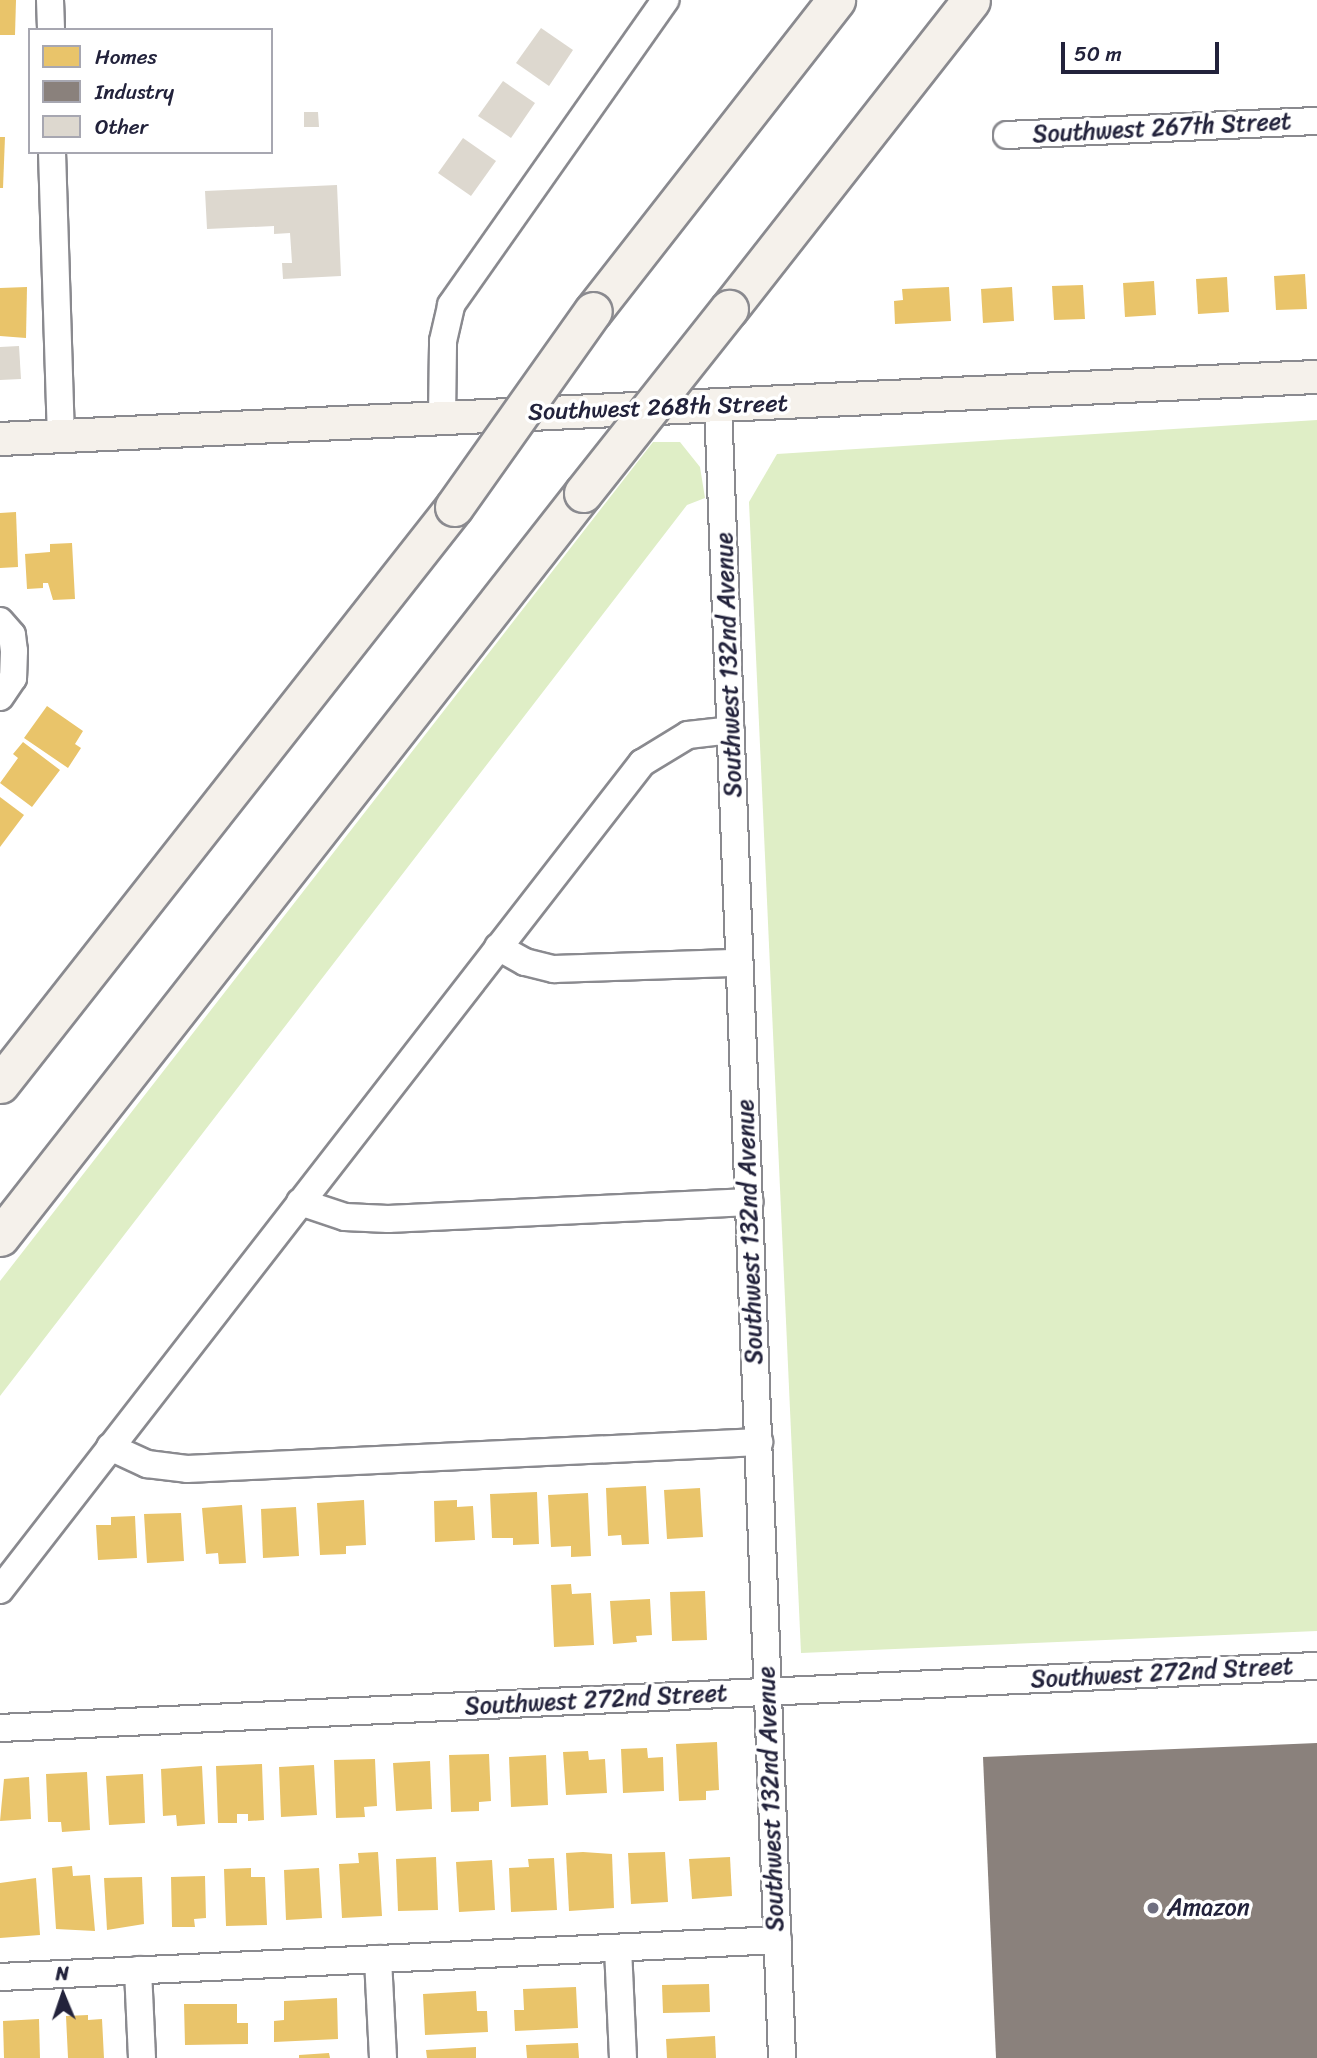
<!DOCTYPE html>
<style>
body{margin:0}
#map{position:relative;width:1317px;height:2058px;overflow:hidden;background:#fff;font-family:Sriracha,sans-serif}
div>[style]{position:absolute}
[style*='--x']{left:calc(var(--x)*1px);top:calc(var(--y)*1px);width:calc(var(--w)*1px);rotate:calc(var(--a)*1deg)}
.green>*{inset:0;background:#dfeec6}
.homes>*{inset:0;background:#e9c46a}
.industry>*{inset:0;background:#8a817c}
.building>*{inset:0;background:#ddd8cf}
.roads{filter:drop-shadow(2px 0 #8a8a8f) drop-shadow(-2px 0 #8a8a8f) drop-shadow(0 2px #8a8a8f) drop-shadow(0 -2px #8a8a8f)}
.minor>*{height:26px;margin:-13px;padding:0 13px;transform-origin:13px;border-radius:13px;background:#fff}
.major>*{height:32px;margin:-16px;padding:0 16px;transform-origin:16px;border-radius:16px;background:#f5f1eb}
.highway>*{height:37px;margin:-18.5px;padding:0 18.5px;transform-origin:18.5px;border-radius:18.5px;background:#f5f1eb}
.bridges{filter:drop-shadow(2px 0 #8a8a8f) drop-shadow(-2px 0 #8a8a8f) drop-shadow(0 2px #8a8a8f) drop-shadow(0 -2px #8a8a8f)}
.highway-bridge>*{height:37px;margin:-18.5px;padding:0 18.5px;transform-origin:18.5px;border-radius:18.5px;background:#f5f1eb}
.dots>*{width:19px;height:19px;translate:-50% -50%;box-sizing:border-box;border:4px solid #fff;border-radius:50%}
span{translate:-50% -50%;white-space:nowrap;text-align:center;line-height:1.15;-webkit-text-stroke:7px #fff;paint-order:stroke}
.street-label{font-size:24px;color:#22223b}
.poi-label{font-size:24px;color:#22223b}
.left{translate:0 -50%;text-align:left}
.legend{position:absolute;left:28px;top:28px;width:245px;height:126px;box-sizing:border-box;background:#fff;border:2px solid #a7a7b1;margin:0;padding:9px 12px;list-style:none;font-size:21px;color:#22223b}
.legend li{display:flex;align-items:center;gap:14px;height:35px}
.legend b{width:35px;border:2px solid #a7a7b1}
.north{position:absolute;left:28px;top:1960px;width:70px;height:70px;-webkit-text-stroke:5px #fff;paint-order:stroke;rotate:358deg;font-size:19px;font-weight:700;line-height:28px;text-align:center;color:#22223b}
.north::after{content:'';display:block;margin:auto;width:24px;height:32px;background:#22223b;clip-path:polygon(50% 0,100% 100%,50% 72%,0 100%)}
.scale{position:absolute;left:1061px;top:42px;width:158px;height:32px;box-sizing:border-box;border:4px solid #22223b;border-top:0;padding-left:9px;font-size:21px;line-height:24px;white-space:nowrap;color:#22223b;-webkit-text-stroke:5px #fff;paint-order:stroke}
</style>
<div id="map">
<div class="green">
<i style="clip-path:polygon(1317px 420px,1317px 1631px,801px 1653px,749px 502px,777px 454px)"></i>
<i style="clip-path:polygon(653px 442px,680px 442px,700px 467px,705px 498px,687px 505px,0 1396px,0 1281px)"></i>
</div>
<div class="homes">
<i style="clip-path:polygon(0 0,16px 0,15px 35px,0 35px)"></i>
<i style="clip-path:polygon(0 137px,5px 137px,3px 188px,0 188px)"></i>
<i style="clip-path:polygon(1305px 274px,1307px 309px,1276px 310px,1274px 276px)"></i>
<i style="clip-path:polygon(1227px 277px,1229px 312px,1198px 314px,1196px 279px)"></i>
<i style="clip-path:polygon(1154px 281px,1156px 315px,1125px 317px,1123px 283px)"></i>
<i style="clip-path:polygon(1083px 285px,1085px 319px,1054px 320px,1052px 286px)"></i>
<i style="clip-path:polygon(27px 287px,26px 338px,0 336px,0 288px)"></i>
<i style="clip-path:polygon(949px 287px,951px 321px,895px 324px,894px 301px,903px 300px,902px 289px)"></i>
<i style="clip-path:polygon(1012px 287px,1014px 321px,983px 323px,981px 289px)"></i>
<i style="clip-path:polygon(16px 512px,18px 567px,0 568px,0 513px)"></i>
<i style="clip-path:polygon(72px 543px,75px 599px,53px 600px,48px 583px,43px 583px,43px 588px,27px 589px,25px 554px,50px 552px,50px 544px)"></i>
<i style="clip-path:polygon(47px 706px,83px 731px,75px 744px,81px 748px,68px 768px,24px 738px)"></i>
<i style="clip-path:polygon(23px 742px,60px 770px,32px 807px,0 783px,18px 758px,13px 754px)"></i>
<i style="clip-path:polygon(0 797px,24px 815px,0 847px)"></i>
<i style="clip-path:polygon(646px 1486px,649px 1544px,622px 1545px,621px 1535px,608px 1536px,606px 1488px)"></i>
<i style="clip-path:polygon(700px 1488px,703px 1537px,667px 1539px,664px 1490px)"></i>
<i style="clip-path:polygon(537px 1492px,539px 1544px,513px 1545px,513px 1538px,492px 1538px,490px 1494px)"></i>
<i style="clip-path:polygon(588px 1493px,591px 1556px,571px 1557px,571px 1546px,551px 1547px,548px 1495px)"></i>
<i style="clip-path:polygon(364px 1500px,366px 1545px,346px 1546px,346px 1554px,320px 1555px,317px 1503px)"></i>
<i style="clip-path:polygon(457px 1500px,457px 1507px,473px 1506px,475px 1540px,435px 1542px,434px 1501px)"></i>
<i style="clip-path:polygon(242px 1505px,246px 1563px,219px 1564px,218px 1553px,206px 1554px,202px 1508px)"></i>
<i style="clip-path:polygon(296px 1507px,299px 1556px,263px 1558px,261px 1509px)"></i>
<i style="clip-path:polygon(181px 1513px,184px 1561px,147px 1563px,144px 1514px)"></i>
<i style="clip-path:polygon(135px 1516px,137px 1558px,98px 1560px,96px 1525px,111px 1525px,111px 1517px)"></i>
<i style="clip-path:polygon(571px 1584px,572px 1594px,591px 1593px,594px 1645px,554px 1647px,551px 1585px)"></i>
<i style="clip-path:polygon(705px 1591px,707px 1640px,672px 1641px,670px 1592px)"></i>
<i style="clip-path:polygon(650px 1599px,652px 1635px,636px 1636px,637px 1642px,613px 1644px,610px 1601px)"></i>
<i style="clip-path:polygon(717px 1742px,719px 1790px,706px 1791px,706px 1800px,679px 1801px,676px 1744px)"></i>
<i style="clip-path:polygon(647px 1748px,648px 1758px,663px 1757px,664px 1791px,623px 1793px,621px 1749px)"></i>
<i style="clip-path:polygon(588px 1751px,589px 1760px,605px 1759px,607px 1793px,566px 1795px,563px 1752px)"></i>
<i style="clip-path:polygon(489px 1754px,491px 1801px,479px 1802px,479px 1811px,451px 1812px,449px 1755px)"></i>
<i style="clip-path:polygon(546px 1755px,548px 1805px,511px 1807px,509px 1757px)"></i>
<i style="clip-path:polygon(375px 1759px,377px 1806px,364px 1807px,365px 1817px,336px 1818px,334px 1760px)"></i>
<i style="clip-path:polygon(430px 1761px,432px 1809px,396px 1811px,393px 1763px)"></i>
<i style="clip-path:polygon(262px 1764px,264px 1820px,248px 1821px,248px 1814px,237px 1814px,237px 1823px,218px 1823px,216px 1766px)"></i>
<i style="clip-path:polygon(314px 1765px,317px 1815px,281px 1817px,279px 1767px)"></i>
<i style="clip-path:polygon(202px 1766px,205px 1824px,177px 1826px,176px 1815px,163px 1816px,161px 1769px)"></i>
<i style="clip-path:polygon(87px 1772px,90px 1830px,62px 1832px,61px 1822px,48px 1822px,46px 1774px)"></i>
<i style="clip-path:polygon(143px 1774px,145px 1823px,109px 1825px,106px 1776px)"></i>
<i style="clip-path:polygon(29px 1777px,31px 1819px,0 1821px,4px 1779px)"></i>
<i style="clip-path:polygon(378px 1852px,382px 1916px,342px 1918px,339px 1864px,359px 1863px,358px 1853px)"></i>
<i style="clip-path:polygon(583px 1852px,612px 1854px,614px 1908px,569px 1911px,566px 1853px)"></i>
<i style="clip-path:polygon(665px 1852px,668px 1902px,631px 1904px,628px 1853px)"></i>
<i style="clip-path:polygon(436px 1857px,438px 1910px,398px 1911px,396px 1859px)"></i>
<i style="clip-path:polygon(730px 1857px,732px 1896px,692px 1899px,689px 1859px)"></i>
<i style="clip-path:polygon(554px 1858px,557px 1910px,511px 1912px,509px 1868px,529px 1867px,528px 1859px)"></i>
<i style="clip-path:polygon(492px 1860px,495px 1910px,459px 1912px,456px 1862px)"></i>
<i style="clip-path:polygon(72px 1866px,73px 1876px,90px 1875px,95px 1931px,56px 1929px,52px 1868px)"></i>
<i style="clip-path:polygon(251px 1868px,251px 1877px,265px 1877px,267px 1925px,226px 1926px,224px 1869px)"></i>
<i style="clip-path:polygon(319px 1868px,322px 1918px,286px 1920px,284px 1870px)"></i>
<i style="clip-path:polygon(205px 1876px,206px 1918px,194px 1919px,195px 1927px,172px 1927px,171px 1877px)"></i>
<i style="clip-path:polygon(142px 1877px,144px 1924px,107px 1930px,104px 1878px)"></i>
<i style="clip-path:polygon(36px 1878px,40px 1935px,0 1938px,0 1883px)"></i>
<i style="clip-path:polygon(709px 1984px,710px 2012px,663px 2013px,662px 1985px)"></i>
<i style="clip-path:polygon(576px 1987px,578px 2028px,515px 2031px,514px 2010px,524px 2010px,523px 1989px)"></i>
<i style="clip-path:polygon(476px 1991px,477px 2011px,487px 2011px,488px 2032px,425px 2035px,423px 1994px)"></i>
<i style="clip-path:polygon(337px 1998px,338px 2039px,274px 2042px,274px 2021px,284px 2020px,284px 2001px)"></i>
<i style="clip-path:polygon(184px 2004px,237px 2004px,237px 2023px,248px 2023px,248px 2044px,185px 2045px)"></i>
<i style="clip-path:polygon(88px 2015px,88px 2020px,102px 2019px,104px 2058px,68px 2058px,66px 2016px)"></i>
<i style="clip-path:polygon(39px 2019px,40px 2058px,4px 2058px,3px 2021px)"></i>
<i style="clip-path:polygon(715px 2036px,716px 2058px,667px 2058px,666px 2039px)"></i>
<i style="clip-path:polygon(578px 2043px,579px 2058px,527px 2058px,526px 2045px)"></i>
<i style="clip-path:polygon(476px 2047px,476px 2058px,427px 2058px,426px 2050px)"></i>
<i style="clip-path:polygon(329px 2053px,330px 2058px,299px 2058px,299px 2055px)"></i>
</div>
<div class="industry">
<i style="clip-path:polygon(1317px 1743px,1317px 2058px,996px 2058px,983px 1757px)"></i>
</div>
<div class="building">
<i style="clip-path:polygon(541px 28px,573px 50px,549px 86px,516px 63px)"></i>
<i style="clip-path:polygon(503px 81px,535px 103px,511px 138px,478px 116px)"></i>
<i style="clip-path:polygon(304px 112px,318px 112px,319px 127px,304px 127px)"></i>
<i style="clip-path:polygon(463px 138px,496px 161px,471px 196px,438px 173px)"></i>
<i style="clip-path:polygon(337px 185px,341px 276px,283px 279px,282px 263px,292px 263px,290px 233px,274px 234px,274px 226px,207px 229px,205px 191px)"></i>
<i style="clip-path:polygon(19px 346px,21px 379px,0 380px,0 347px)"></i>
</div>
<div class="roads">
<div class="minor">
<i style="--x:50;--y:0;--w:30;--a:88"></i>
<i style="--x:1007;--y:135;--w:310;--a:-2.6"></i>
<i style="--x:52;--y:152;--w:284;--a:88.2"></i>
<i style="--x:718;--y:406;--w:1653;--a:87.78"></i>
<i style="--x:442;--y:417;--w:76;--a:-89.2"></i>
<i style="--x:443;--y:341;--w:37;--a:-77"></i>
<i style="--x:451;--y:305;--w:373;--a:-54.9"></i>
<i style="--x:0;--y:621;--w:18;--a:49"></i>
<i style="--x:12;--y:635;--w:16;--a:83"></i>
<i style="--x:14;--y:651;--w:27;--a:92"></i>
<i style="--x:13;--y:678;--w:23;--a:124"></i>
<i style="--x:498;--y:947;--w:31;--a:29"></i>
<i style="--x:525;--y:962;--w:30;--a:14"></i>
<i style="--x:554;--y:969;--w:185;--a:-1.9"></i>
<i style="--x:300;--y:1202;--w:47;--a:18.4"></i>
<i style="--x:345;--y:1217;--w:43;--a:2.7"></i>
<i style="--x:388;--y:1219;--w:362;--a:-2.7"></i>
<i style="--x:110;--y:1447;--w:41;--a:24.7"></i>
<i style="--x:147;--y:1464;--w:40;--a:7.1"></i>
<i style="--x:187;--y:1469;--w:573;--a:-2.7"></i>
<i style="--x:0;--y:1590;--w:1047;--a:-52.18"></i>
<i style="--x:642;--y:763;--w:54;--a:-31.3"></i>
<i style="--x:688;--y:735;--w:43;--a:-6.6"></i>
<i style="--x:0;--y:1728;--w:1318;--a:-2.7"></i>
<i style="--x:618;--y:1948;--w:110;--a:87.4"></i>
<i style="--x:378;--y:1959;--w:99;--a:87.1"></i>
<i style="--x:138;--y:1970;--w:88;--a:87.4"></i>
<i style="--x:0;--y:1977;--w:779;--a:-2.72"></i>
</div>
<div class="major">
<i style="--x:0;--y:439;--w:1318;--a:-2.7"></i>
</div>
<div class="highway">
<i style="--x:729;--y:309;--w:392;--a:-51.9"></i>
<i style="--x:593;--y:311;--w:395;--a:-52"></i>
<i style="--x:0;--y:1084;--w:734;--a:-51.8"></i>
<i style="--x:0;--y:1237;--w:945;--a:-51.92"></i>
</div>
</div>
<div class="bridges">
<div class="highway-bridge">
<i style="--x:583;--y:493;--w:235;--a:-51.6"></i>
<i style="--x:454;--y:507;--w:240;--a:-54.7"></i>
</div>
</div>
<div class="dots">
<i style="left:1153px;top:1908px;background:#6f6f80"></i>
</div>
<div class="street-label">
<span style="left:1162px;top:128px;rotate:-3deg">Southwest 267th Street</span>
<span style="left:658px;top:408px;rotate:-2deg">Southwest 268th Street</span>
<span style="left:729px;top:665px;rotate:-92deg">Southwest 132nd Avenue</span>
<span style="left:750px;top:1232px;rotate:-92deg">Southwest 132nd Avenue</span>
<span style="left:1162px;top:1673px;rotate:-3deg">Southwest 272nd Street</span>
<span style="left:596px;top:1700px;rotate:-3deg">Southwest 272nd Street</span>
<span style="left:771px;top:1799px;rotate:-92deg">Southwest 132nd Avenue</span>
</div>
<div class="poi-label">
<span class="left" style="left:1167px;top:1908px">Amazon</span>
</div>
<ul class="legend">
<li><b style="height:19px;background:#e9c46a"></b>Homes</li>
<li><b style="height:19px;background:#8a817c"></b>Industry</li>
<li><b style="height:19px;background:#ddd8cf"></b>Other</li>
</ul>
<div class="north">N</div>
<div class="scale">50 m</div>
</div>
